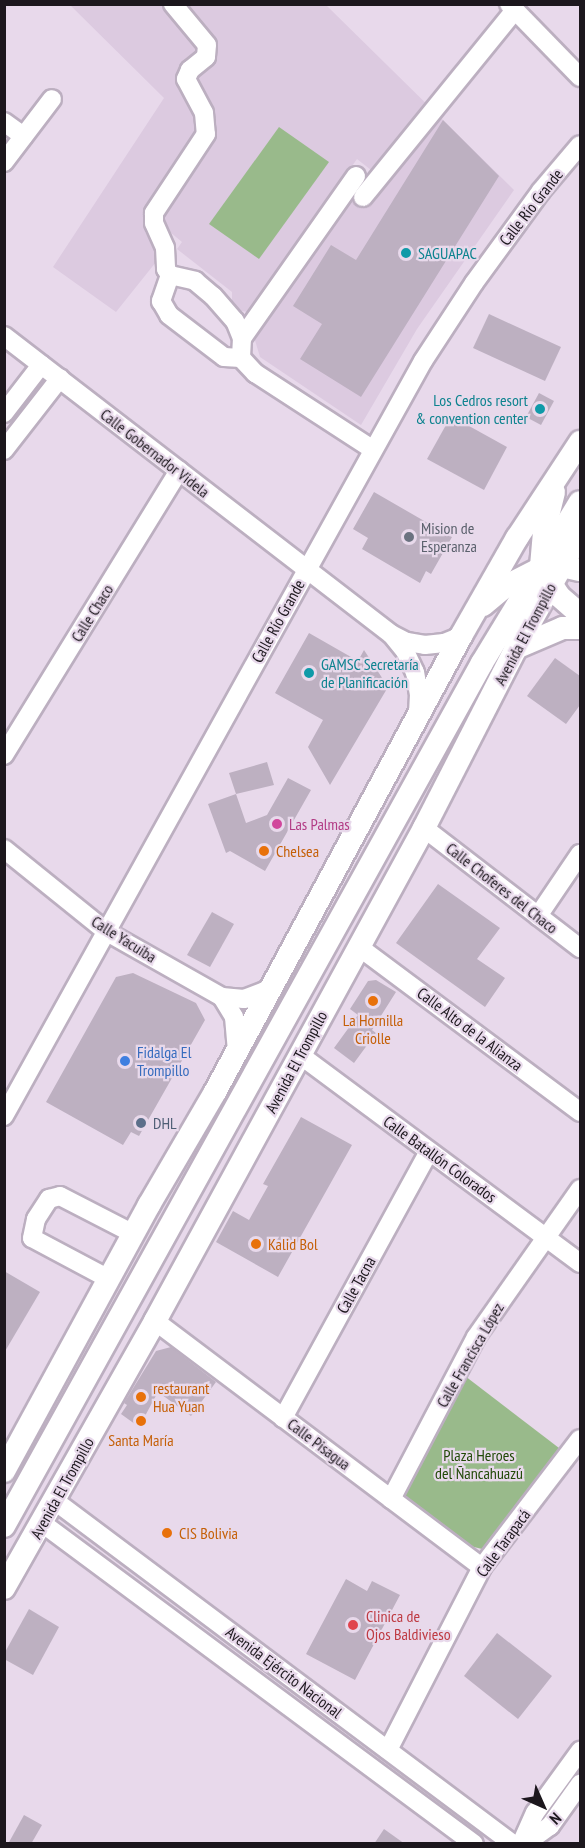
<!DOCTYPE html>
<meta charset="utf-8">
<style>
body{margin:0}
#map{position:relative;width:585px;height:1848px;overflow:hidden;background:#e8d9eb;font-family:"PT Sans Narrow",sans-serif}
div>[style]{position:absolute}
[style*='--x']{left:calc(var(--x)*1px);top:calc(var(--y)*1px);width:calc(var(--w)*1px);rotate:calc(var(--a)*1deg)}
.built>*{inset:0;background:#dccae0}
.green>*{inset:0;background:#99ba8b}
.building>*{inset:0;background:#bdb0c1}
.roads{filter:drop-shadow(2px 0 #bcafc0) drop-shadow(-2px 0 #bcafc0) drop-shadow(0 2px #bcafc0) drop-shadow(0 -2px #bcafc0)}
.minor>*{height:18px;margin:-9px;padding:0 9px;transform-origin:9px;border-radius:9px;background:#fff}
.major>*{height:22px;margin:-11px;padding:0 11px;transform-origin:11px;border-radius:11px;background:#fff}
.dots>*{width:16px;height:16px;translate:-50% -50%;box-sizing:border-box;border:3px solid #e8d9eb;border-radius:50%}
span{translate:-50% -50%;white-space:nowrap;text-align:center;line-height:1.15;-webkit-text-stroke:4.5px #e8d9eb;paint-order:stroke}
.street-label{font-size:16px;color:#1c171d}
.culture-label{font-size:16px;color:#0d838f}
.left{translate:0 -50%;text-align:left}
.right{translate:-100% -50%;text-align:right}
.worship-label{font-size:16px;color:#5b616d}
.hotel-label{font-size:16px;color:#b23c85}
.food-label{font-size:16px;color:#c56008}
.shop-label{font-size:16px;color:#366cbe}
.service-label{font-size:16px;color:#4e5e75}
.park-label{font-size:16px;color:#214907}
.health-label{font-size:16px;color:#be3a42}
.frame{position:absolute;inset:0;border:6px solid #1c171d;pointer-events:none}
.north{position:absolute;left:513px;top:1776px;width:60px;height:60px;-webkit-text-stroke:4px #e8d9eb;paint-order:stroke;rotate:135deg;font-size:16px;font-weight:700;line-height:24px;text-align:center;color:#1c171d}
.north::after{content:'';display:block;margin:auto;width:21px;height:27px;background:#1c171d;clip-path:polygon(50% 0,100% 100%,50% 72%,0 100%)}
</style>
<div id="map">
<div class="built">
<i style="clip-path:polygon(70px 5px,326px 5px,514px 190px,417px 329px,361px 425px,260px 357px,254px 337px,371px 170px,357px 159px,248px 312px,241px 311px,232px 302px,232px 292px,177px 249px,182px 242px,158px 222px,154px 223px,145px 232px,154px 245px,156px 262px,116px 312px,53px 267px,164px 98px)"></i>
</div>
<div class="green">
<i style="clip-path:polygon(279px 127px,329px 162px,259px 259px,209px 224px)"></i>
<i style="clip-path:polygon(465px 1376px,559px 1448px,493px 1542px,482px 1549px,470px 1546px,406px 1497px,403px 1491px)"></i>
</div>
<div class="building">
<i style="clip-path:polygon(443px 120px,499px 176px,361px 397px,300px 359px,322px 324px,293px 306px,331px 245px,356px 260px)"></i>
<i style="clip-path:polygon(489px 314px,561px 347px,545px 381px,473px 348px)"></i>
<i style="clip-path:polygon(539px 393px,554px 401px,541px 425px,526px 417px)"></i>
<i style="clip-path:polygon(451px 416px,507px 447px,484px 490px,427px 459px)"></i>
<i style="clip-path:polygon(374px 492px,452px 537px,431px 574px,426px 571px,420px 583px,362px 549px,368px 538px,353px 529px)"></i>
<i style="clip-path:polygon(309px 633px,358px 661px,364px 650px,388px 687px,330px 785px,308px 747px,323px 720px,275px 693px)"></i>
<i style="clip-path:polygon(555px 658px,580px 676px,580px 705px,566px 724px,527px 696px)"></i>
<i style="clip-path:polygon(267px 762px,274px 785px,236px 794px,229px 773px)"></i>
<i style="clip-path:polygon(288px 778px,311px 790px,265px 871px,230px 851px,226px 853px,208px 804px,236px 794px,246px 823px,267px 815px)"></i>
<i style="clip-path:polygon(438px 884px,500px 928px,477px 959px,505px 978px,485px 1007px,396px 943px)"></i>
<i style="clip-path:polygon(212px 912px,234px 924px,210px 967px,187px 955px)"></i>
<i style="clip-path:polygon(133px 973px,196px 1003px,205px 1020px,139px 1136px,131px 1132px,123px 1145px,46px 1102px,116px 977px)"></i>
<i style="clip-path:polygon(376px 980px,396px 992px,372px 1030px,376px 1033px,354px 1063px,334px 1048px,358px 1015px,350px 1009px,368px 981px)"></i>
<i style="clip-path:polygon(301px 1117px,352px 1145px,278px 1277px,216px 1242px,233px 1211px,249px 1220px,268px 1186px,263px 1184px)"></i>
<i style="clip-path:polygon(4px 1271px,40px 1292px,4px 1353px)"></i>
<i style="clip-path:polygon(171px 1347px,216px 1382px,191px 1416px,158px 1392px,139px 1427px,121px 1414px,127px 1405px,124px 1403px,156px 1351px)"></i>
<i style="clip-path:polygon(346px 1579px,367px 1591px,372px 1581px,400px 1595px,355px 1680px,306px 1654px)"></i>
<i style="clip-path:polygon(29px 1609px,59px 1627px,33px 1675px,4px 1659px,4px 1654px)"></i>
<i style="clip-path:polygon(497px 1633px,552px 1676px,518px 1719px,464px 1676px)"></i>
<i style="clip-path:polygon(24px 1815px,42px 1825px,31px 1844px,8px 1844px)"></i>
<i style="clip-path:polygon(384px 1829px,405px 1844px,374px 1844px)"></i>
</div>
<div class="roads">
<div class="minor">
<i style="--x:173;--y:4;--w:53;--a:50.3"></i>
<i style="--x:207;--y:45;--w:12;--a:95"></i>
<i style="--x:206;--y:57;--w:21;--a:141"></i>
<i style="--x:190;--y:70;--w:10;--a:114"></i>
<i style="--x:186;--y:79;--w:38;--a:62"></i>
<i style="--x:204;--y:113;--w:21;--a:85"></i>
<i style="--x:206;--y:134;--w:95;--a:123.4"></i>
<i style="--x:154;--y:213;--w:10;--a:90"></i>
<i style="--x:154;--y:223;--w:27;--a:66"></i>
<i style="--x:165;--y:248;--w:21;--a:87"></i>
<i style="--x:166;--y:269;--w:7;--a:56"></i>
<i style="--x:170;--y:275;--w:26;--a:13"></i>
<i style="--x:195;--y:281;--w:23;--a:40"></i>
<i style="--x:213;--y:296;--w:33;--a:49"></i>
<i style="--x:235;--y:321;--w:18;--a:68"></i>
<i style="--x:509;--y:4;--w:102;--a:45.8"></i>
<i style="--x:4;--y:122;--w:24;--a:36"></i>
<i style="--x:4;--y:162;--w:79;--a:-52.7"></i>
<i style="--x:356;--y:176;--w:198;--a:125.1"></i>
<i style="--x:242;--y:338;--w:20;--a:93"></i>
<i style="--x:241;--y:358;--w:21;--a:47"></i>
<i style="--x:255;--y:373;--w:140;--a:33"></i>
<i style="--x:363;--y:197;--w:241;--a:-50.9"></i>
<i style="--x:170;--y:275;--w:28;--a:109"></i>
<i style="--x:161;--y:301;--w:16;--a:60"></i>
<i style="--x:169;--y:315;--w:69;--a:37.4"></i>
<i style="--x:224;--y:357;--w:17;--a:3"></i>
<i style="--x:4;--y:336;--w:488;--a:37.6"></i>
<i style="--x:391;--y:634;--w:18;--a:27"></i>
<i style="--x:407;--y:642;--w:18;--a:9"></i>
<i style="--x:425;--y:645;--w:19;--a:-6"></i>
<i style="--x:444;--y:643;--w:18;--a:-22"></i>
<i style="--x:4;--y:413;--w:61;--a:-52.4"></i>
<i style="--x:4;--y:450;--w:91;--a:-52.1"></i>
<i style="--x:392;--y:635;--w:21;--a:51"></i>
<i style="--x:405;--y:651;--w:23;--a:65"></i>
<i style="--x:415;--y:672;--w:22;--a:80"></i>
<i style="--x:419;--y:694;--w:20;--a:93"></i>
<i style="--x:4;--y:755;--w:334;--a:-58.4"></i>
<i style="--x:424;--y:828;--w:197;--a:37.6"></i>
<i style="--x:4;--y:849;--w:132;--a:38.9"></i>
<i style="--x:107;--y:932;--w:132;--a:29.5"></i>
<i style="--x:222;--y:997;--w:22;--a:5"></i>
<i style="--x:244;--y:999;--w:22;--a:-21"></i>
<i style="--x:265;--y:991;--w:10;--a:-37"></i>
<i style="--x:538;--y:916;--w:75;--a:-55.9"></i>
<i style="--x:359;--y:947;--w:276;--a:36.7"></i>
<i style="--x:222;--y:997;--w:23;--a:59"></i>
<i style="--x:234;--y:1017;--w:34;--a:85"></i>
<i style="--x:300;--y:1055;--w:349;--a:36.6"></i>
<i style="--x:4;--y:1116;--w:863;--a:-60.97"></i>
<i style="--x:423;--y:361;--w:93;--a:-56.8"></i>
<i style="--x:474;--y:283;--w:114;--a:-53.9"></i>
<i style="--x:541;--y:191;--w:60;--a:-49.7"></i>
<i style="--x:109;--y:1279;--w:87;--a:-152"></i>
<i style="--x:32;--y:1238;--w:19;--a:-78"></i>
<i style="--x:36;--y:1219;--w:24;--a:-57"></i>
<i style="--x:49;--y:1199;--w:11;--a:-15"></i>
<i style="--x:60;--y:1196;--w:83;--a:27.2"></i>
<i style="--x:155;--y:1321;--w:409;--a:37"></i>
<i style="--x:283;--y:1418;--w:304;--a:-61.3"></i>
<i style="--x:391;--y:1499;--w:183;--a:-62.3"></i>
<i style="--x:476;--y:1337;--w:181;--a:-54.9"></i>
<i style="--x:55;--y:1501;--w:572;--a:36.83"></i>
<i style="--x:42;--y:1523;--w:538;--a:36.61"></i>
<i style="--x:388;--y:1750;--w:206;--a:-62.8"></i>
<i style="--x:482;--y:1567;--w:161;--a:-52.6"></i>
<i style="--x:521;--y:1844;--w:34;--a:-66"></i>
<i style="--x:535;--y:1813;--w:77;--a:-54"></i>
<i style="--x:525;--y:1844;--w:31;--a:-36"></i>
<i style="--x:550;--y:1826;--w:52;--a:-54.5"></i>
</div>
<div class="major">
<i style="--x:554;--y:492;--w:41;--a:104"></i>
<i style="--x:544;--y:532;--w:36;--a:95"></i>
<i style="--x:541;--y:568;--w:33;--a:57"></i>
<i style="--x:559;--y:596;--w:28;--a:41"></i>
<i style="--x:483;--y:605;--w:30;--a:-40"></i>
<i style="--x:506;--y:586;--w:39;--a:-27"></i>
<i style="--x:541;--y:568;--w:21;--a:-5"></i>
<i style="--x:562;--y:566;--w:18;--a:13"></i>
<i style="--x:516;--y:648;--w:51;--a:-23.1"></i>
<i style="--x:563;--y:628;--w:17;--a:0"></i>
<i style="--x:4;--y:1471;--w:303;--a:-61.4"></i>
<i style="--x:149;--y:1205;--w:131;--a:-59.7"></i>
<i style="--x:215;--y:1092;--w:518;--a:-61.65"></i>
<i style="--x:461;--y:636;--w:113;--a:-60.3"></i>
<i style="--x:517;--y:538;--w:115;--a:-56.7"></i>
<i style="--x:4;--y:1526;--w:987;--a:-61.02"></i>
<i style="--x:482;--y:663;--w:188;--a:-58.7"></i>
<i style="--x:4;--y:1588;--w:307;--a:-60.5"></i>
<i style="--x:155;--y:1321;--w:562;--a:-61.38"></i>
<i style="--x:424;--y:828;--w:202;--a:-62.9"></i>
<i style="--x:516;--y:648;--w:132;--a:-60.9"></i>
</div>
</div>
<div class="dots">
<i style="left:406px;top:253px;background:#0f9aa8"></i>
<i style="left:540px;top:409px;background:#0f9aa8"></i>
<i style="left:409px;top:537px;background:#6b7280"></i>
<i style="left:309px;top:673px;background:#0f9aa8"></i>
<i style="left:277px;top:824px;background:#d1479c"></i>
<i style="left:264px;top:851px;background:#e8710a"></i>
<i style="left:373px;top:1001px;background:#e8710a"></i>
<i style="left:125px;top:1061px;background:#3f7fe0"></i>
<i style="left:141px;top:1123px;background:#5c6f8a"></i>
<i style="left:256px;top:1244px;background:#e8710a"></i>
<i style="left:141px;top:1397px;background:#e8710a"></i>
<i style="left:141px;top:1421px;background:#e8710a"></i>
<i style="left:167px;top:1533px;background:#e8710a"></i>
<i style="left:353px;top:1625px;background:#e0444e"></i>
</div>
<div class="street-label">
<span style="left:531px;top:207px;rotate:-52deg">Calle Río Grande</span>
<span style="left:155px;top:453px;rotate:38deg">Calle Gobernador Videla</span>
<span style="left:92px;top:613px;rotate:-58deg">Calle Chaco</span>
<span style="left:278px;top:621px;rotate:-61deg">Calle Río Grande</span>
<span style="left:525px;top:634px;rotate:-62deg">Avenida El Trompillo</span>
<span style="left:502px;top:888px;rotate:38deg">Calle Choferes del Chaco</span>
<span style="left:124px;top:939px;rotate:32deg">Calle Yacuiba</span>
<span style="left:470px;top:1029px;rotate:37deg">Calle Alto de la Alianza</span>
<span style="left:296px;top:1062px;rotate:-62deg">Avenida El Trompillo</span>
<span style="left:440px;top:1159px;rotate:36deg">Calle Batallón Colorados</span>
<span style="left:356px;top:1285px;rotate:-61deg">Calle Tacna</span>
<span style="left:470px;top:1355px;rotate:-60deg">Calle Francisca López</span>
<span style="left:319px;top:1444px;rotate:37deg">Calle Pisagua</span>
<span style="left:62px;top:1488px;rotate:-61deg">Avenida El Trompillo</span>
<span style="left:503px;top:1543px;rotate:-54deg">Calle Tarapacá</span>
<span style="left:284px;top:1672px;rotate:37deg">Avenida Ejército Nacional</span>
</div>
<div class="culture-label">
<span class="left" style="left:418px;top:253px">SAGUAPAC</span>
<span class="right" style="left:528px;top:409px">Los Cedros resort<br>&amp; convention center</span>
<span class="left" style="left:321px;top:673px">GAMSC Secretaría<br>de Planificación</span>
</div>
<div class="worship-label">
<span class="left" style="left:421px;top:537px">Mision de<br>Esperanza</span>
</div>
<div class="hotel-label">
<span class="left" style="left:289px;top:824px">Las Palmas</span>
</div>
<div class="food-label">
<span class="left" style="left:276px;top:851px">Chelsea</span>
<span style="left:373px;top:1029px">La Hornilla<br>Criolle</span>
<span class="left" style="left:268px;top:1244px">Kalid Bol</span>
<span class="left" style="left:153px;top:1397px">restaurant<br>Hua Yuan</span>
<span style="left:141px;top:1440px">Santa María</span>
<span class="left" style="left:179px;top:1533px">CIS Bolivia</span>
</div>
<div class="shop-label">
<span class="left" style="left:137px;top:1061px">Fidalga El<br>Trompillo</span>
</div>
<div class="service-label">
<span class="left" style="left:153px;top:1123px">DHL</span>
</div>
<div class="park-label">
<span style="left:479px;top:1464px">Plaza Heroes<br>del Ñancahuazú</span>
</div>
<div class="health-label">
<span class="left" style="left:366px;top:1625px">Clinica de<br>Ojos Baldivieso</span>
</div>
<div class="frame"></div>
<div class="north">N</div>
</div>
